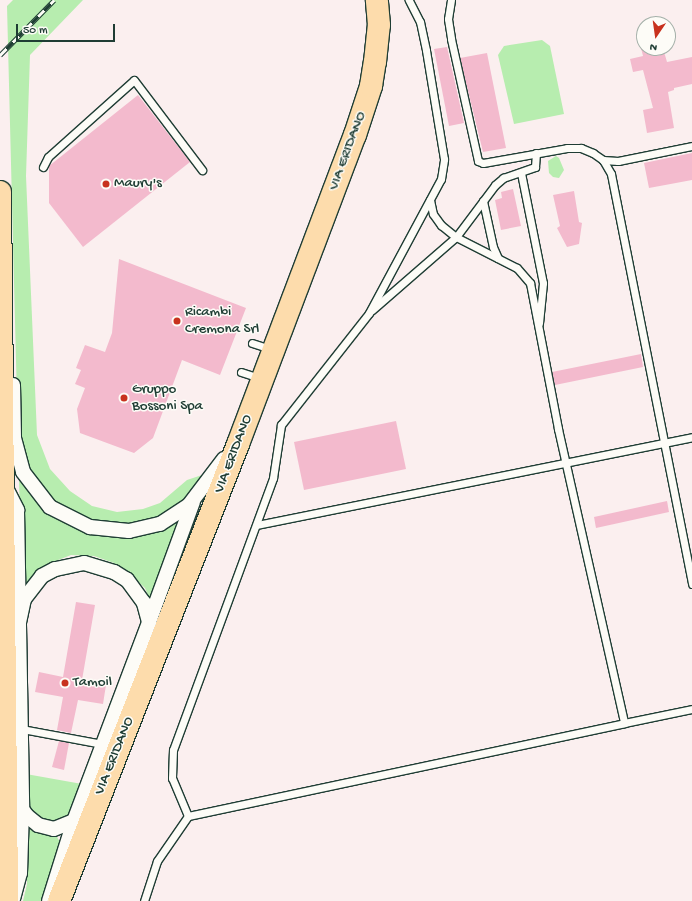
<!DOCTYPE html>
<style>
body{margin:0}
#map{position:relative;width:692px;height:901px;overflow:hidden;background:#fbefef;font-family:"Gochi Hand",sans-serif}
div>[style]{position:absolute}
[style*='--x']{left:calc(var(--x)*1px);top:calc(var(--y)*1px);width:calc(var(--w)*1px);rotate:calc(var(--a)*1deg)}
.green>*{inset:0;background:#b7edaf}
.building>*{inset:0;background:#f3bacd}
.roads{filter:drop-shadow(1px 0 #1f3d34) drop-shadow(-1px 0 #1f3d34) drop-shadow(0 1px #1f3d34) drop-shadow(0 -1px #1f3d34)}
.service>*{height:7px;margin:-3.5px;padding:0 3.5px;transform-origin:3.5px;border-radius:3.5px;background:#fdfcf7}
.minor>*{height:14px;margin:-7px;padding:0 7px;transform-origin:7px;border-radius:7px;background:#fdfcf7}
.primary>*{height:22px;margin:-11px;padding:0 11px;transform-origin:11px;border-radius:11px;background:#fddcac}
.rail>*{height:4.5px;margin-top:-2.25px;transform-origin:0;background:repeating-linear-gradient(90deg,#fdfcf7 0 9px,#1f3d34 0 18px);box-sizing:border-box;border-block:1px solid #1f3d34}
.dots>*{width:11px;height:11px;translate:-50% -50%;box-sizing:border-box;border:2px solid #fdfcf7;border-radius:50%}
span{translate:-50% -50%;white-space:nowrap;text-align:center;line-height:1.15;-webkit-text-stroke:3px #fdfcf7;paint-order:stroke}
.street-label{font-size:15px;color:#1f3d34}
.poi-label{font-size:15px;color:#1f3d34}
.left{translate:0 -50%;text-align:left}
.north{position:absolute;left:636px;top:16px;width:40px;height:40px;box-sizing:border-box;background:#fdfcf7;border:1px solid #a4b0a9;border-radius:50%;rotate:193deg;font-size:11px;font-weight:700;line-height:16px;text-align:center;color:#1f3d34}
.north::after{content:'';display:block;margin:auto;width:14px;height:18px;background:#c8321e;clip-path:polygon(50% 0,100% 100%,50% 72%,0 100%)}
.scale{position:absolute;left:16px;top:24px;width:99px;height:18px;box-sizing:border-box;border:2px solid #1f3d34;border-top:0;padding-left:5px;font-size:12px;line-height:14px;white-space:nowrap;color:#1f3d34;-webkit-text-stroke:3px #fdfcf7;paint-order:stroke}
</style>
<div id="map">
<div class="green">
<i style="clip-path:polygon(13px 0,83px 0,30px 55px,26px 176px,37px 435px,50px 469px,70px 491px,92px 506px,117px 512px,143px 509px,160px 503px,187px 480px,208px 473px,152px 605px,145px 588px,130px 574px,114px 563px,94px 556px,71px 555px,48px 564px,30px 579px,22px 597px,7px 6px)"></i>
<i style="clip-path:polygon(542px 40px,550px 46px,564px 114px,514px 124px,498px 55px,504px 46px)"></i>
<i style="clip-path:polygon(556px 156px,559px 158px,564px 170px,559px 178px,553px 177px,549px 173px,548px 161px)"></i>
<i style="clip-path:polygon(26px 774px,82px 784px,72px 811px,64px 820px,54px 823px,44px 822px,29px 810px,27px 802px)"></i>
<i style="clip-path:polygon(29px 829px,57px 837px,60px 842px,43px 901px,23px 901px,27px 884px,27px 831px)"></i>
</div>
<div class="building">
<i style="clip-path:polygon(447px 47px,464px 123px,449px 126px,434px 49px)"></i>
<i style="clip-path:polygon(641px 48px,663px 48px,667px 62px,692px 57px,692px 84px,674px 88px,674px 90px,668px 92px,674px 128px,647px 133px,643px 110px,653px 108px,643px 70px,633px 72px,630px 59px,643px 56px)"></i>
<i style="clip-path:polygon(487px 53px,506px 148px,483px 152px,460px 58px)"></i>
<i style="clip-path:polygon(138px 95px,190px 162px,83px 247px,49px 203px,49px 166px)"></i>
<i style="clip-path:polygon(692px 153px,692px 180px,649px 188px,644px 163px)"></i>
<i style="clip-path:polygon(513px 189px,521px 226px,501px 230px,495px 200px,502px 198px,501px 192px)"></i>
<i style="clip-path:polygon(574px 191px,579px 222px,582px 223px,579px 244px,567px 247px,557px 228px,560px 226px,553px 195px)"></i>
<i style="clip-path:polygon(119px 259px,246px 308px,220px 375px,182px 360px,153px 438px,134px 453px,80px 433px,77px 409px,85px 388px,75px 384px,81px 370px,76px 368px,85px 345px,105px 352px,112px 333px)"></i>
<i style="clip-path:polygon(641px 354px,643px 367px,555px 385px,552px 372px)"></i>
<i style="clip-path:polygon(396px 421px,406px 469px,304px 490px,294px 442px)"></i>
<i style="clip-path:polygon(667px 501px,669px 512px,596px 528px,594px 517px)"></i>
<i style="clip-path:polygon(76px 602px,95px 605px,82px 680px,106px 685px,103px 704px,78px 700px,71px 733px,57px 730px,63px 697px,35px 692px,39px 672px,63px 677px)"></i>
<i style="clip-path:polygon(59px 741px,69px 743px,64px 770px,52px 767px)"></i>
</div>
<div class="roads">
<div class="service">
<i style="--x:451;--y:0;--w:19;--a:99"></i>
<i style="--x:448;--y:19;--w:20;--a:81"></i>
<i style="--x:451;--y:39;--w:125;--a:77.5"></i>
<i style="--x:478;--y:161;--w:5;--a:22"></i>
<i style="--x:483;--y:163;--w:85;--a:-10.1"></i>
<i style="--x:567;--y:148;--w:14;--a:0"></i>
<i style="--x:581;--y:148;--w:13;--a:23"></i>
<i style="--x:593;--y:153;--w:12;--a:35"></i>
<i style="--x:603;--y:160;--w:16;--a:60"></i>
<i style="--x:611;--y:174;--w:418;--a:78.8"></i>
<i style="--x:603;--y:160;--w:15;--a:4"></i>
<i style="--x:618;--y:161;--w:76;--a:-11.5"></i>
<i style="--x:43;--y:167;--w:11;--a:-63"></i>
<i style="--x:48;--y:157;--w:115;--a:-41.8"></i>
<i style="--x:134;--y:80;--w:113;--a:52.9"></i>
<i style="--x:521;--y:173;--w:112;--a:78.7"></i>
<i style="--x:543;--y:283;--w:40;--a:95.7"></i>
<i style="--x:430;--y:200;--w:14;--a:78"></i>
<i style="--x:433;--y:214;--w:14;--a:54"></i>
<i style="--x:441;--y:225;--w:19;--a:39"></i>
<i style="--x:456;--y:237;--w:68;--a:26.9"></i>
<i style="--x:517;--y:268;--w:20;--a:49"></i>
<i style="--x:530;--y:283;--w:149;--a:79.1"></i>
<i style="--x:558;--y:429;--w:301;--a:77.3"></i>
<i style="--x:624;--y:723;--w:69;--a:-11.6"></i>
<i style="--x:483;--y:201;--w:47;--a:77.7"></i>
<i style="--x:493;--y:247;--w:12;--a:66"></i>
<i style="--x:372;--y:310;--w:111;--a:-41"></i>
<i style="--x:456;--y:237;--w:65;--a:-53.1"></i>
<i style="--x:495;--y:185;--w:11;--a:-41"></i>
<i style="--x:503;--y:178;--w:34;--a:-19"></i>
<i style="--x:535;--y:167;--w:14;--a:-86"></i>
<i style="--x:252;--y:343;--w:13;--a:18"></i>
<i style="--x:241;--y:372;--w:13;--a:18"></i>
<i style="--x:257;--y:525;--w:444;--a:-11.4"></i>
<i style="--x:22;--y:729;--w:81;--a:10.6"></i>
<i style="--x:188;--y:816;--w:446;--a:-12"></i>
<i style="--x:144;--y:901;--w:42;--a:-72"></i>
<i style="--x:157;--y:861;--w:55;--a:-55.4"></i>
<i style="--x:188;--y:816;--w:41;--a:-112.8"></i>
<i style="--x:172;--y:778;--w:28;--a:-88"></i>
<i style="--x:173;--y:750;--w:290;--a:-69.8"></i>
<i style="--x:273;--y:478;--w:54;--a:-81.4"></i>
<i style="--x:281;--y:425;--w:142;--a:-51.8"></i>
<i style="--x:369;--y:313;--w:152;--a:-61.8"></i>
<i style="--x:441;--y:179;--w:20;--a:-81"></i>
<i style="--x:444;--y:159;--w:110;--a:-99.4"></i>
<i style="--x:426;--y:50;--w:29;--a:-102"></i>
<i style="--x:420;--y:22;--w:25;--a:-117"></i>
</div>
<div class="minor">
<i style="--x:13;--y:385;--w:53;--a:88.9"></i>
<i style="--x:14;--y:438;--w:35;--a:75"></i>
<i style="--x:23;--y:472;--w:44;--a:52.4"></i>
<i style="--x:50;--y:507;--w:45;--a:26.6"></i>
<i style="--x:90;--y:527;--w:39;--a:6"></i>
<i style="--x:129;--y:531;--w:32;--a:-13"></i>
<i style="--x:160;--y:524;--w:35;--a:-33"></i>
<i style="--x:189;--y:505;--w:58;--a:-52.7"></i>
<i style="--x:6;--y:488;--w:25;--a:63"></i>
<i style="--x:17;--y:510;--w:299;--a:89"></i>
<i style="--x:22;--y:809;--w:9;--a:54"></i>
<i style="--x:27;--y:816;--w:14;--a:39"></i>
<i style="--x:38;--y:825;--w:16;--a:14"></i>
<i style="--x:54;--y:829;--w:22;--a:-22"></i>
<i style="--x:74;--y:821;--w:213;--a:-69.3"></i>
<i style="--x:149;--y:622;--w:20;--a:-105"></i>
<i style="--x:144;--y:603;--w:29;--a:-126"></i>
<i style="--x:127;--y:580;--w:15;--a:-148"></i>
<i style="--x:114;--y:572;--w:31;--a:-163"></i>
<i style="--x:84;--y:563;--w:30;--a:168"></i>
<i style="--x:55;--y:569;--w:15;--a:152"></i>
<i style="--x:42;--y:576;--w:29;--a:128"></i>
<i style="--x:24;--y:599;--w:24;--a:102"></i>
<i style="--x:149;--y:622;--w:128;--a:-69.9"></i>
<i style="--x:13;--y:899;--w:27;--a:-75"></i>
<i style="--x:20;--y:873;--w:64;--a:-88.2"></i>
<i style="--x:49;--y:901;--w:84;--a:-72.6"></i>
</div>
<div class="primary">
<i style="--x:0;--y:192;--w:709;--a:89.43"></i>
<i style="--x:59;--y:901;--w:491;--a:-68.6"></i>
<i style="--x:238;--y:444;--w:330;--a:-69.3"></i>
<i style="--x:355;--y:135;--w:52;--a:-71.9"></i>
<i style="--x:371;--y:86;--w:24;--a:-81"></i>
<i style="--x:375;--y:62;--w:37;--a:-84"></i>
<i style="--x:379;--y:25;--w:25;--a:-95"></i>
</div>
</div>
<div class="rail">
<i style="--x:0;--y:55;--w:77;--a:-45.5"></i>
</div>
<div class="dots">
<i style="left:106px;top:184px;background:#c8321e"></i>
<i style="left:177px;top:321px;background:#c8321e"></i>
<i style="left:124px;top:398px;background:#c8321e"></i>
<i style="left:65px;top:683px;background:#c8321e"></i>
</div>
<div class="street-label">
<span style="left:348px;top:151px;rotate:-70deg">VIA ERIDANO</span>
<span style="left:234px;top:454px;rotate:-69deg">VIA ERIDANO</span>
<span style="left:115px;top:756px;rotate:-68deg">VIA ERIDANO</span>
</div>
<div class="poi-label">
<span class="left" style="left:114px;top:184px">Maury's</span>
<span class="left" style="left:185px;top:321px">Ricambi<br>Cremona Srl</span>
<span class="left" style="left:132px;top:398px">Gruppo<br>Bossoni Spa</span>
<span class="left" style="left:73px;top:683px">Tamoil</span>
</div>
<div class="north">N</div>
<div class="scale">50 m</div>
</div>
